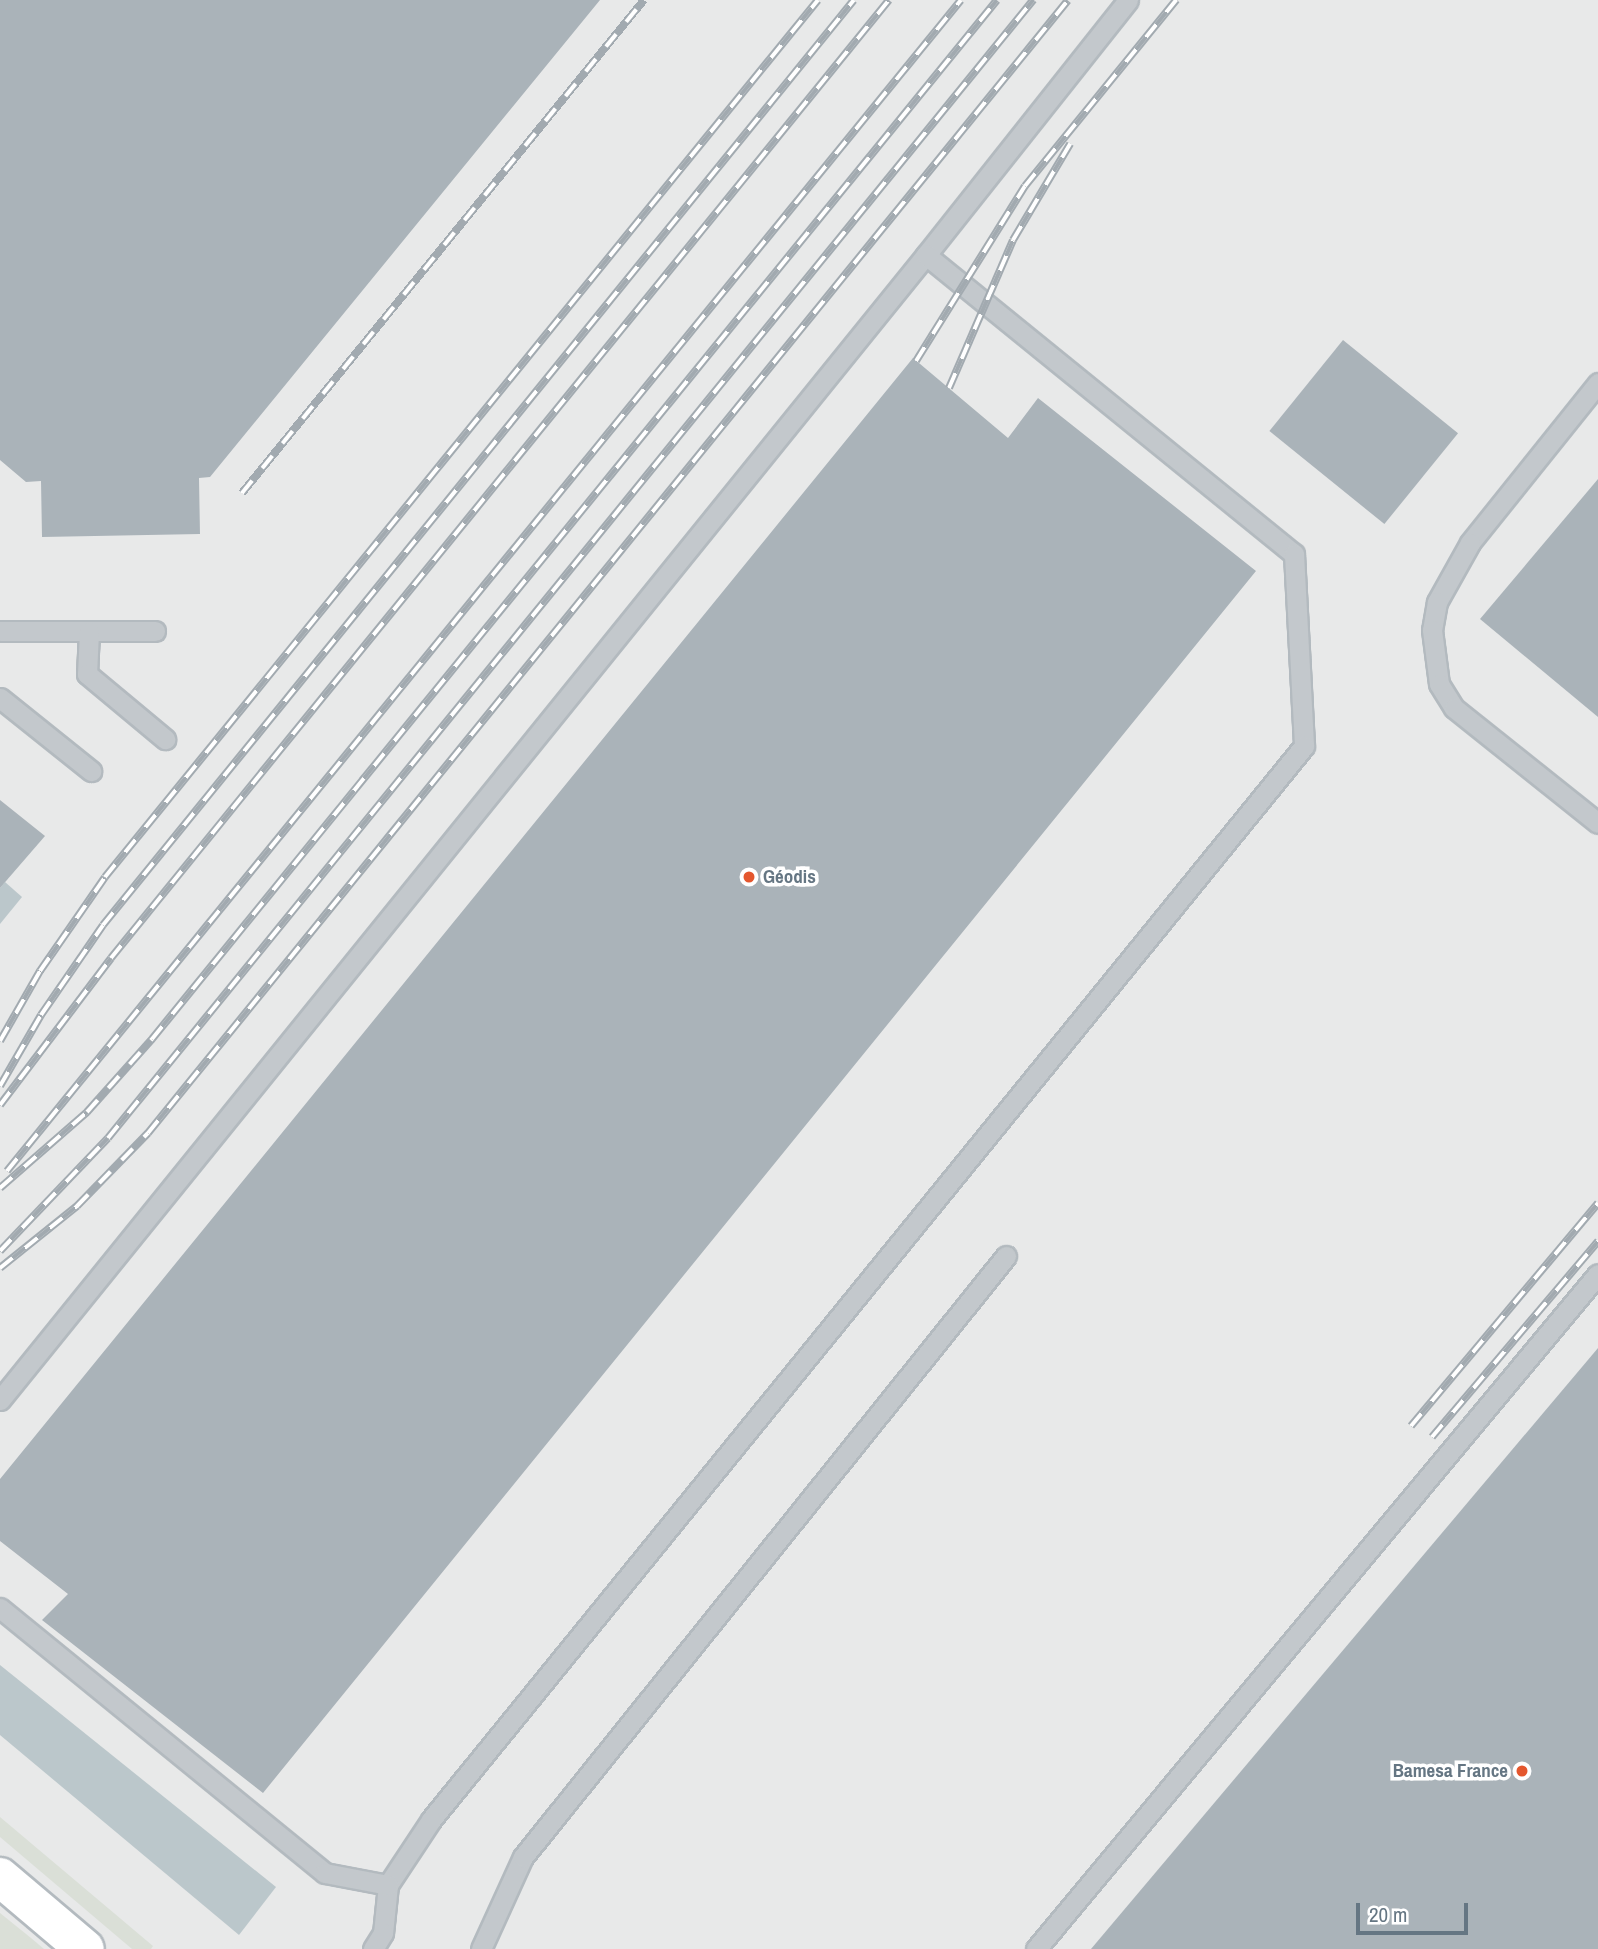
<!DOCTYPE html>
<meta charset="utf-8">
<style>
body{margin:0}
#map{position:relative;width:1598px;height:1949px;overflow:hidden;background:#fafaf8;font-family:"Archivo Narrow",sans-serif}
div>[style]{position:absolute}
.built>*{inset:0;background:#e8e9e9;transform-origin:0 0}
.green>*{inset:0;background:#dadfd7}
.water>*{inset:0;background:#bbc7cb}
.building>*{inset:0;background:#aab3b9;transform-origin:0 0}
.roads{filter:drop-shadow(2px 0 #b3babf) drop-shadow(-2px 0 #b3babf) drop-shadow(0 2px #b3babf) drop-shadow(0 -2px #b3babf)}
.service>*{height:19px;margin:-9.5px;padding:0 9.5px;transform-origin:9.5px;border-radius:9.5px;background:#c3c8cc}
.secondary>*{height:38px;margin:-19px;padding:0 19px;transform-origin:19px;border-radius:19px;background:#fff}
.rail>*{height:8px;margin-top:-4px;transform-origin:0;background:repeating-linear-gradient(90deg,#fff 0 16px,#a2aab0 0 32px);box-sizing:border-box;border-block:2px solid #a2aab0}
.dots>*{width:19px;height:19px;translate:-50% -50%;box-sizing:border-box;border:4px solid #fff;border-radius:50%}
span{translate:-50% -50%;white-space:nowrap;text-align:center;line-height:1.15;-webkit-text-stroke:7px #fff;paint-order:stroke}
.poi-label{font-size:19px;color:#657683;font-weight:700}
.left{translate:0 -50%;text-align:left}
.right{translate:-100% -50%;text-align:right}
.scale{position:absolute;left:1356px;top:1903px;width:112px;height:32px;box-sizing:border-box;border:4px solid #657683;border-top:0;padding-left:9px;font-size:21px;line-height:24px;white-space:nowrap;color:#657683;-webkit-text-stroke:5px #fff;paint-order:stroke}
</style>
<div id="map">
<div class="built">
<div style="left:0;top:0;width:1598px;height:1949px"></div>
</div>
<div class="green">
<div style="clip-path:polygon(0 1817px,153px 1946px,151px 1949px,132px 1949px,0 1837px)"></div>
<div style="clip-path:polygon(0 1913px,31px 1938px,44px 1949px,0 1949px)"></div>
</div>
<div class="water">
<div style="clip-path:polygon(5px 882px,22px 897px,0 924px,0 888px)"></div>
<div style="clip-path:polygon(0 1665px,276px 1887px,239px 1935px,0 1735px)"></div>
</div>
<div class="building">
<div style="clip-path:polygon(0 0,600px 0,210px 477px,199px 478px,200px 534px,42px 537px,41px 481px,26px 482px,0 460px)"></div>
<div style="left:1343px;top:340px;width:148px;height:117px;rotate:39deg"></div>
<div style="clip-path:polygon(913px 358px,1008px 438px,1038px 398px,1256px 571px,263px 1793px,42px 1620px,68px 1594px,0 1541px,0 1479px)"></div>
<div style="clip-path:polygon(1598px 479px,1598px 717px,1480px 619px)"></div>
<div style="clip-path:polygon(0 800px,45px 836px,0 888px)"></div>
<div style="clip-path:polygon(1598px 1348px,1598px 1949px,1091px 1949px)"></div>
</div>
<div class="roads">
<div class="service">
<div style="left:926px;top:255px;width:325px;rotate:-51.6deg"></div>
<div style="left:1598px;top:383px;width:205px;rotate:128.7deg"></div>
<div style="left:1470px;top:543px;width:68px;rotate:119.2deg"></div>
<div style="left:1437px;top:602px;width:28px;rotate:100deg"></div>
<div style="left:1432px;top:630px;width:54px;rotate:82.6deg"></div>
<div style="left:1439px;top:684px;width:28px;rotate:58deg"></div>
<div style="left:1454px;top:708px;width:184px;rotate:38.6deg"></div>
<div style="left:0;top:631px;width:155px"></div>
<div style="left:89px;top:632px;width:42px;rotate:92.7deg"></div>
<div style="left:87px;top:674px;width:102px;rotate:39.8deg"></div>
<div style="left:0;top:698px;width:117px;rotate:38.7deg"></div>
<div style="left:0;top:1400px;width:1473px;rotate:-51.04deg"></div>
<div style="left:926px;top:255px;width:474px;rotate:39.1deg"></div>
<div style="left:1294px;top:554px;width:192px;rotate:87deg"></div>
<div style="left:1304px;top:746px;width:1384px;rotate:129.11deg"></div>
<div style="left:431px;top:1820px;width:78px;rotate:123.5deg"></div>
<div style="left:388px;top:1885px;width:48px;rotate:95.9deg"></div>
<div style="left:383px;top:1933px;width:19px;rotate:122deg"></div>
<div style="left:0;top:1608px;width:419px;rotate:39.2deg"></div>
<div style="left:325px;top:1873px;width:64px;rotate:10.8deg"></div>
<div style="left:481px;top:1949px;width:101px;rotate:-65.5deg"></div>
<div style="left:523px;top:1857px;width:771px;rotate:-51.21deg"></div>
<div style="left:1036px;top:1949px;width:878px;rotate:-50.22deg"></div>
</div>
<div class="secondary">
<div style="left:0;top:1877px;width:111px;rotate:40.3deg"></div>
</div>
</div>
<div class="rail">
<div style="left:916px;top:361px;width:206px;rotate:-58.1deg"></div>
<div style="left:1025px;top:186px;width:240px;rotate:-50.9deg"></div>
<div style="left:949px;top:388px;width:161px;rotate:-66.6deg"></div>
<div style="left:1013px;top:240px;width:112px;rotate:-59.3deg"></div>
<div style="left:242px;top:493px;width:636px;rotate:-50.81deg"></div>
<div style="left:0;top:1041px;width:81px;rotate:-60.3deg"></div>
<div style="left:40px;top:971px;width:114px;rotate:-55.3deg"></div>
<div style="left:105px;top:877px;width:1130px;rotate:-50.89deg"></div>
<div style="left:0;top:1086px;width:82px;rotate:-60deg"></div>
<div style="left:41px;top:1015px;width:109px;rotate:-55.4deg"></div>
<div style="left:103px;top:925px;width:1191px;rotate:-50.93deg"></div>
<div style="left:0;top:1105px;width:184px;rotate:-52.9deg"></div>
<div style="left:111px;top:958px;width:1234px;rotate:-50.92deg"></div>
<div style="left:7px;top:1171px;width:1510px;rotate:-50.83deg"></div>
<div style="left:0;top:1188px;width:116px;rotate:-41.1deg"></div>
<div style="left:87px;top:1112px;width:98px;rotate:-48.3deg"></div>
<div style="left:152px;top:1039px;width:1339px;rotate:-50.88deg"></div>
<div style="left:0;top:1251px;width:156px;rotate:-46.3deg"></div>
<div style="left:108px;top:1138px;width:1467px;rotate:-50.89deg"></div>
<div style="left:0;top:1268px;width:99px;rotate:-38.8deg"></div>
<div style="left:77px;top:1206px;width:102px;rotate:-45.8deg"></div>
<div style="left:148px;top:1133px;width:1459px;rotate:-50.92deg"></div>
<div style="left:1411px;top:1426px;width:291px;rotate:-50deg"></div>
<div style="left:1432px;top:1437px;width:257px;rotate:-49.7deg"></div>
</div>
<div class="dots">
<div style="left:749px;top:877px;background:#e4572e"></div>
<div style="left:1522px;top:1771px;background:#e4572e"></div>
</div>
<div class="poi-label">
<span class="left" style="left:763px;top:877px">Géodis</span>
<span class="right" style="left:1508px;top:1771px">Bamesa France</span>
</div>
<div class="scale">20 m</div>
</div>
